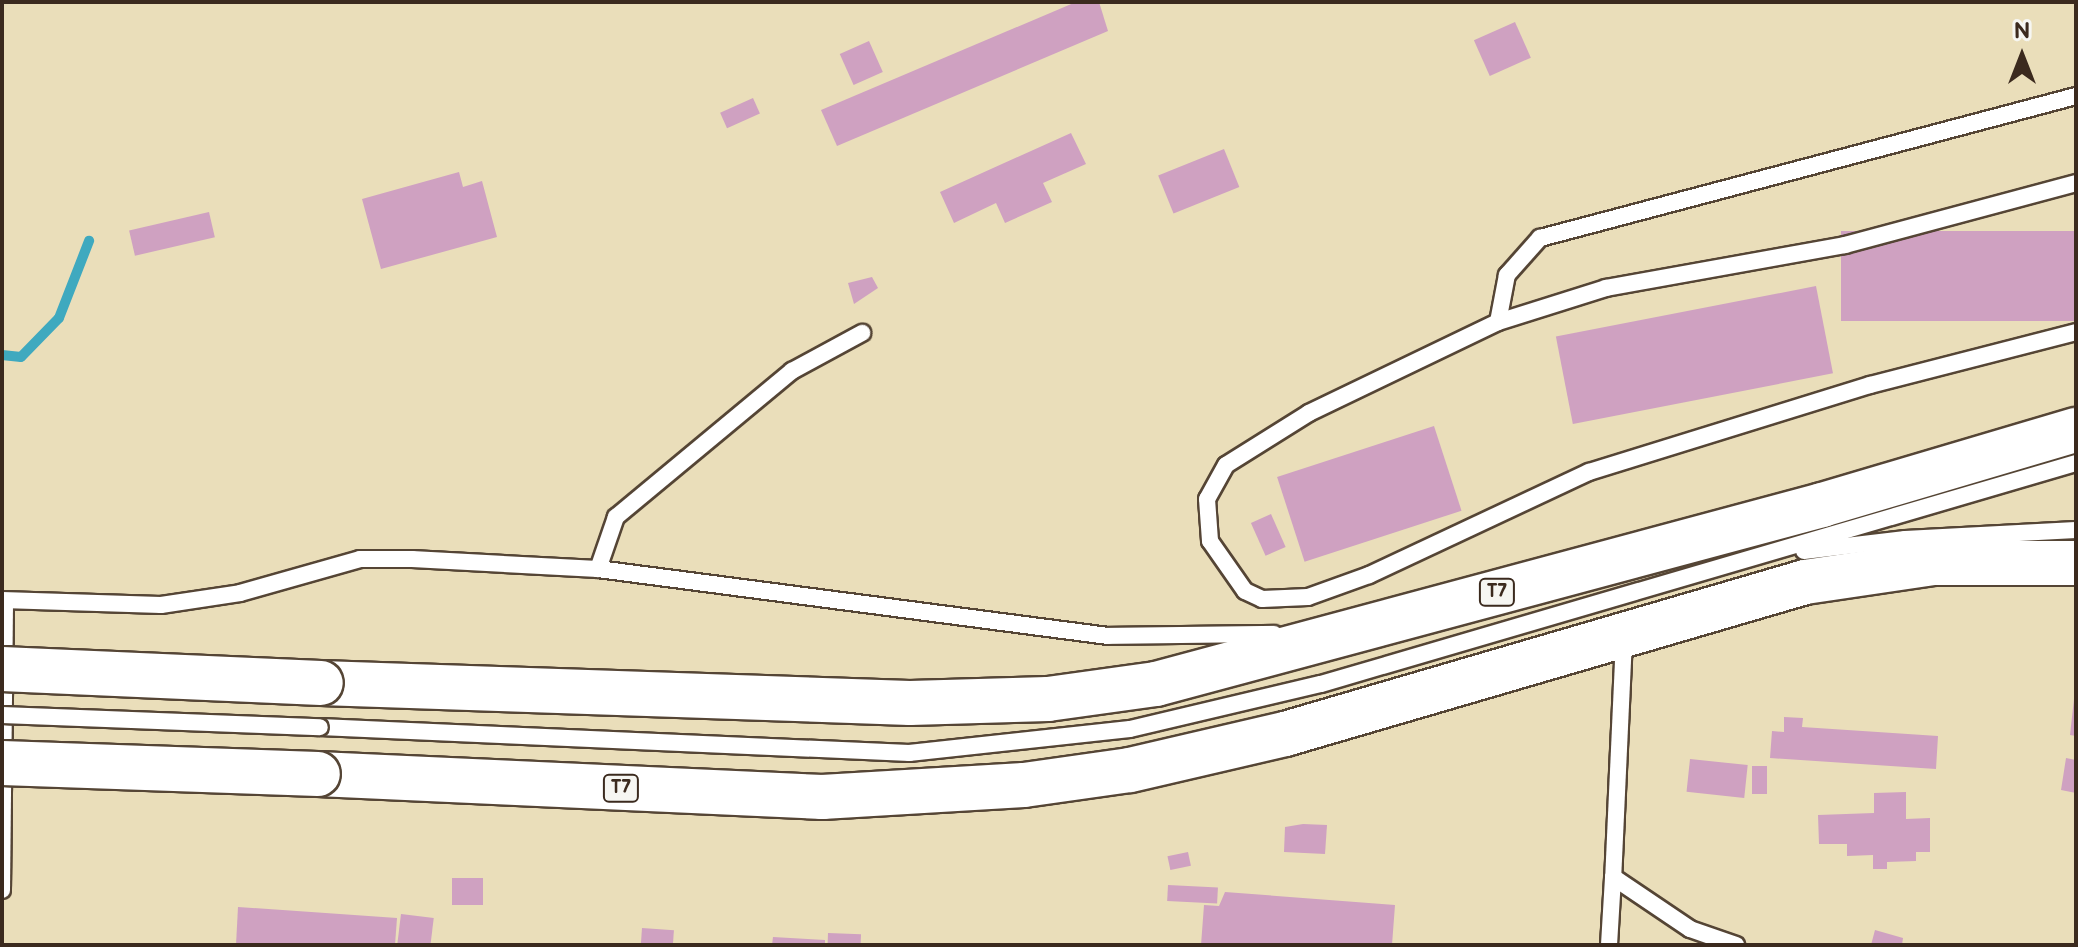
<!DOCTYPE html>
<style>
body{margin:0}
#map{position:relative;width:2078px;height:947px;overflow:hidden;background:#eadeba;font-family:"Balsamiq Sans",sans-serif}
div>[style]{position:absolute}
.stream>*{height:10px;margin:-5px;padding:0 5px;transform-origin:5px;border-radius:5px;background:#3fa9bf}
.building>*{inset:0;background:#cfa1c1;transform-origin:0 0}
.roads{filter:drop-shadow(2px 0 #554535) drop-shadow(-2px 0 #554535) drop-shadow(0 2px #554535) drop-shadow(0 -2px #554535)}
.service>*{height:16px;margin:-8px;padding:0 8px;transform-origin:8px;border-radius:8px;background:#fff}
.trunk>*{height:44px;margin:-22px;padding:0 22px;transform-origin:22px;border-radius:22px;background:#fff}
.bridges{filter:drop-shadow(2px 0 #554535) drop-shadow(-2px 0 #554535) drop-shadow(0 2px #554535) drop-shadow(0 -2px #554535)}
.service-bridge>*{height:16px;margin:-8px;padding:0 8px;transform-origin:8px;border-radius:8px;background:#fff}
.trunk-bridge>*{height:44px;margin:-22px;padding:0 22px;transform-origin:22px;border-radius:22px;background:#fff}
span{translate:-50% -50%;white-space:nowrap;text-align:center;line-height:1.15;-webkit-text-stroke:6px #f6f6f2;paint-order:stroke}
.shield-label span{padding:2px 6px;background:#f6f6f2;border:2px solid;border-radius:6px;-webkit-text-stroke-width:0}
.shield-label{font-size:18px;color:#3b2a1e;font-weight:700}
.frame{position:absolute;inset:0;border:4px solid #3b2a1e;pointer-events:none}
.north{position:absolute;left:1982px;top:16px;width:80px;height:80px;-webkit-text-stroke:6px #f6f6f2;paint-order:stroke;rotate:0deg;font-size:22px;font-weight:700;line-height:32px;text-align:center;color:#3b2a1e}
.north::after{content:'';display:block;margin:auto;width:28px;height:36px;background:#3b2a1e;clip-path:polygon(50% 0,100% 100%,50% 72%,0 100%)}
</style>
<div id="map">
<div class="stream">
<div style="left:2px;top:355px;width:19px;rotate:6deg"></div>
<div style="left:21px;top:357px;width:54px;rotate:-45.7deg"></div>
<div style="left:59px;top:318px;width:83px;rotate:-68.7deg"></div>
</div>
<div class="building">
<div style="clip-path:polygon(1076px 2px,1099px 2px,1108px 31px,837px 146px,821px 110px)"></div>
<div style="left:1515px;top:22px;width:39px;height:45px;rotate:66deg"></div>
<div style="left:869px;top:41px;width:34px;height:32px;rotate:66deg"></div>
<div style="left:753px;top:98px;width:17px;height:36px;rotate:66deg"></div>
<div style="clip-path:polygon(1071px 133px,1086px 164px,1043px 183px,1052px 202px,1005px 223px,996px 203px,954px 223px,940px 192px)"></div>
<div style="left:1224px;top:149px;width:41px;height:71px;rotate:68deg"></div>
<div style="clip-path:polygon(459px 172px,463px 187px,482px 181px,497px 237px,381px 269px,362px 199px)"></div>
<div style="left:209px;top:212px;width:26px;height:82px;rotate:77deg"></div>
<div style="left:2076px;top:231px;width:90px;height:235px;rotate:90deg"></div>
<div style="clip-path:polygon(872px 277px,878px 288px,854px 304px,848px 283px)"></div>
<div style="left:1816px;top:286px;width:89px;height:265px;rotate:79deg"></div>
<div style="left:1434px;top:426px;width:89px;height:165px;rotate:72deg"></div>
<div style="left:1271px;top:514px;width:36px;height:22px;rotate:66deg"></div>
<div style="clip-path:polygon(2074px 699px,2076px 700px,2076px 736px,2070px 735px)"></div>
<div style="clip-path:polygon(1784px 717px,1803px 718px,1802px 727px,1938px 736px,1936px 769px,1770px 758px,1772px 731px,1784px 732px)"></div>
<div style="clip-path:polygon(2066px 758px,2076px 760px,2076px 793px,2061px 790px)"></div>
<div style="left:1690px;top:759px;width:58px;height:33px;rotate:6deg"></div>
<div style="left:1752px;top:766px;width:15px;height:28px"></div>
<div style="clip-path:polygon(1906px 792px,1906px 819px,1930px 818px,1930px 852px,1916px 852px,1916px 861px,1887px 862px,1887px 869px,1873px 869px,1873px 855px,1847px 856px,1847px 844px,1819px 844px,1818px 815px,1874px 813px,1874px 793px)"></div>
<div style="clip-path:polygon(1303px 824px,1327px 825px,1325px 854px,1284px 852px,1285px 827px)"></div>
<div style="left:1188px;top:852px;width:14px;height:21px;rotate:78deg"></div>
<div style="left:452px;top:878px;width:31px;height:27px"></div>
<div style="left:1168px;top:885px;width:50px;height:16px;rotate:3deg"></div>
<div style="clip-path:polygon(1225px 892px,1395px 905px,1392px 945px,1201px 945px,1204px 905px,1219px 906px)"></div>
<div style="clip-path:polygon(238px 907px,397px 918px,395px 945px,236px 945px)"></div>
<div style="left:401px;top:914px;width:33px;height:31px;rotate:7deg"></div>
<div style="left:642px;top:928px;width:32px;height:17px;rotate:4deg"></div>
<div style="clip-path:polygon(1875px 930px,1903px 938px,1902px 945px,1871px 945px)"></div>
<div style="left:828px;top:933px;width:33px;height:12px;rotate:2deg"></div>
<div style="clip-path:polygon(773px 937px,825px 940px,825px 945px,772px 945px)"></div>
</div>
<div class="roads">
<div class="service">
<div style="left:2076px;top:183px;width:239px;rotate:165deg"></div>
<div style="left:1845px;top:245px;width:243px;rotate:169.8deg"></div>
<div style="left:1606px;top:288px;width:113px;rotate:162.5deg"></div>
<div style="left:1498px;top:322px;width:210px;rotate:154.3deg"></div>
<div style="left:1309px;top:413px;width:98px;rotate:147.9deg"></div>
<div style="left:1226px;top:465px;width:39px;rotate:119deg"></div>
<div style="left:1207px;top:499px;width:42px;rotate:85.9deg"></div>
<div style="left:1210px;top:541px;width:61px;rotate:55deg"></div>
<div style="left:1245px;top:591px;width:19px;rotate:25deg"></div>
<div style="left:1262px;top:599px;width:46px;rotate:-2.5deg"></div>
<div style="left:1308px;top:597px;width:65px;rotate:-19.8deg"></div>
<div style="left:1369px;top:575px;width:243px;rotate:-25.1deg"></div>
<div style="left:1589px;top:472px;width:294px;rotate:-17.2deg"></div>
<div style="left:1870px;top:385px;width:213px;rotate:-14.4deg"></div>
<div style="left:1498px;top:322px;width:48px;rotate:-79.2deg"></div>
<div style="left:1507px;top:275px;width:50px;rotate:-48.3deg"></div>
<div style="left:1540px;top:238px;width:554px;rotate:-14.84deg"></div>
<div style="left:1804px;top:551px;width:102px;rotate:-6.8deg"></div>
<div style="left:1905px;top:539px;width:171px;rotate:-3deg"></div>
<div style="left:598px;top:569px;width:55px;rotate:-70.9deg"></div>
<div style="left:616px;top:517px;width:229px;rotate:-39.7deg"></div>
<div style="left:792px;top:371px;width:80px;rotate:-28.5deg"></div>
<div style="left:2px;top:600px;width:159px;rotate:1.8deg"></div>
<div style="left:161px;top:605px;width:80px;rotate:-8.6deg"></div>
<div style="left:240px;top:593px;width:125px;rotate:-15.8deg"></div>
<div style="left:360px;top:559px;width:52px"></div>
<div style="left:412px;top:559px;width:186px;rotate:3.1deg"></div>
<div style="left:598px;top:569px;width:514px;rotate:7.48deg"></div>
<div style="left:1108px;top:636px;width:166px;rotate:-0.7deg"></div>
<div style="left:1624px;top:639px;width:238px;rotate:92.6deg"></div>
<div style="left:1613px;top:877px;width:93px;rotate:34deg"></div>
<div style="left:1690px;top:929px;width:49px;rotate:19.2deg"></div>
<div style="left:320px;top:727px;width:590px;rotate:2.53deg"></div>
<div style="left:909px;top:753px;width:222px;rotate:-6.2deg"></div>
<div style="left:1130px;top:729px;width:196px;rotate:-13.3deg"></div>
<div style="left:1321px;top:684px;width:787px;rotate:-16.32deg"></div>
<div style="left:2px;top:890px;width:289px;rotate:-89.4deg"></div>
<div style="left:1609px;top:945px;width:68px;rotate:-86.6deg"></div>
</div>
<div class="trunk">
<div style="left:321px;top:683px;width:589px;rotate:1.94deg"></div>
<div style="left:910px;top:703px;width:138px;rotate:-1.7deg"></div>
<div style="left:1048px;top:699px;width:109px;rotate:-7.9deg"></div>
<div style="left:1156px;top:684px;width:690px;rotate:-15.04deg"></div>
<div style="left:1822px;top:505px;width:265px;rotate:-16.5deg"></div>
<div style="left:318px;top:774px;width:505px;rotate:2.61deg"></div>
<div style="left:822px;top:797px;width:202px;rotate:-3.4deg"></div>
<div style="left:1024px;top:785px;width:107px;rotate:-8.1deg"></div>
<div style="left:1130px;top:770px;width:159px;rotate:-13.1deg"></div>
<div style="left:1285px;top:734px;width:542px;rotate:-16.29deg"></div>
<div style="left:1805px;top:582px;width:130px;rotate:-8.4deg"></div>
<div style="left:1934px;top:563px;width:142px"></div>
</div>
</div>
<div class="bridges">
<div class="service-bridge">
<div style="left:2px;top:715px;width:318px;rotate:2.2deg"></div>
</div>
<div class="trunk-bridge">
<div style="left:2px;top:669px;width:319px;rotate:2.5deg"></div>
<div style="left:2px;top:763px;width:316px;rotate:2deg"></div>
</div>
</div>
<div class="shield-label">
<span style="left:1497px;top:592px">T7</span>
<span style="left:621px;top:788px">T7</span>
</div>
<div class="frame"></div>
<div class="north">N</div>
</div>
